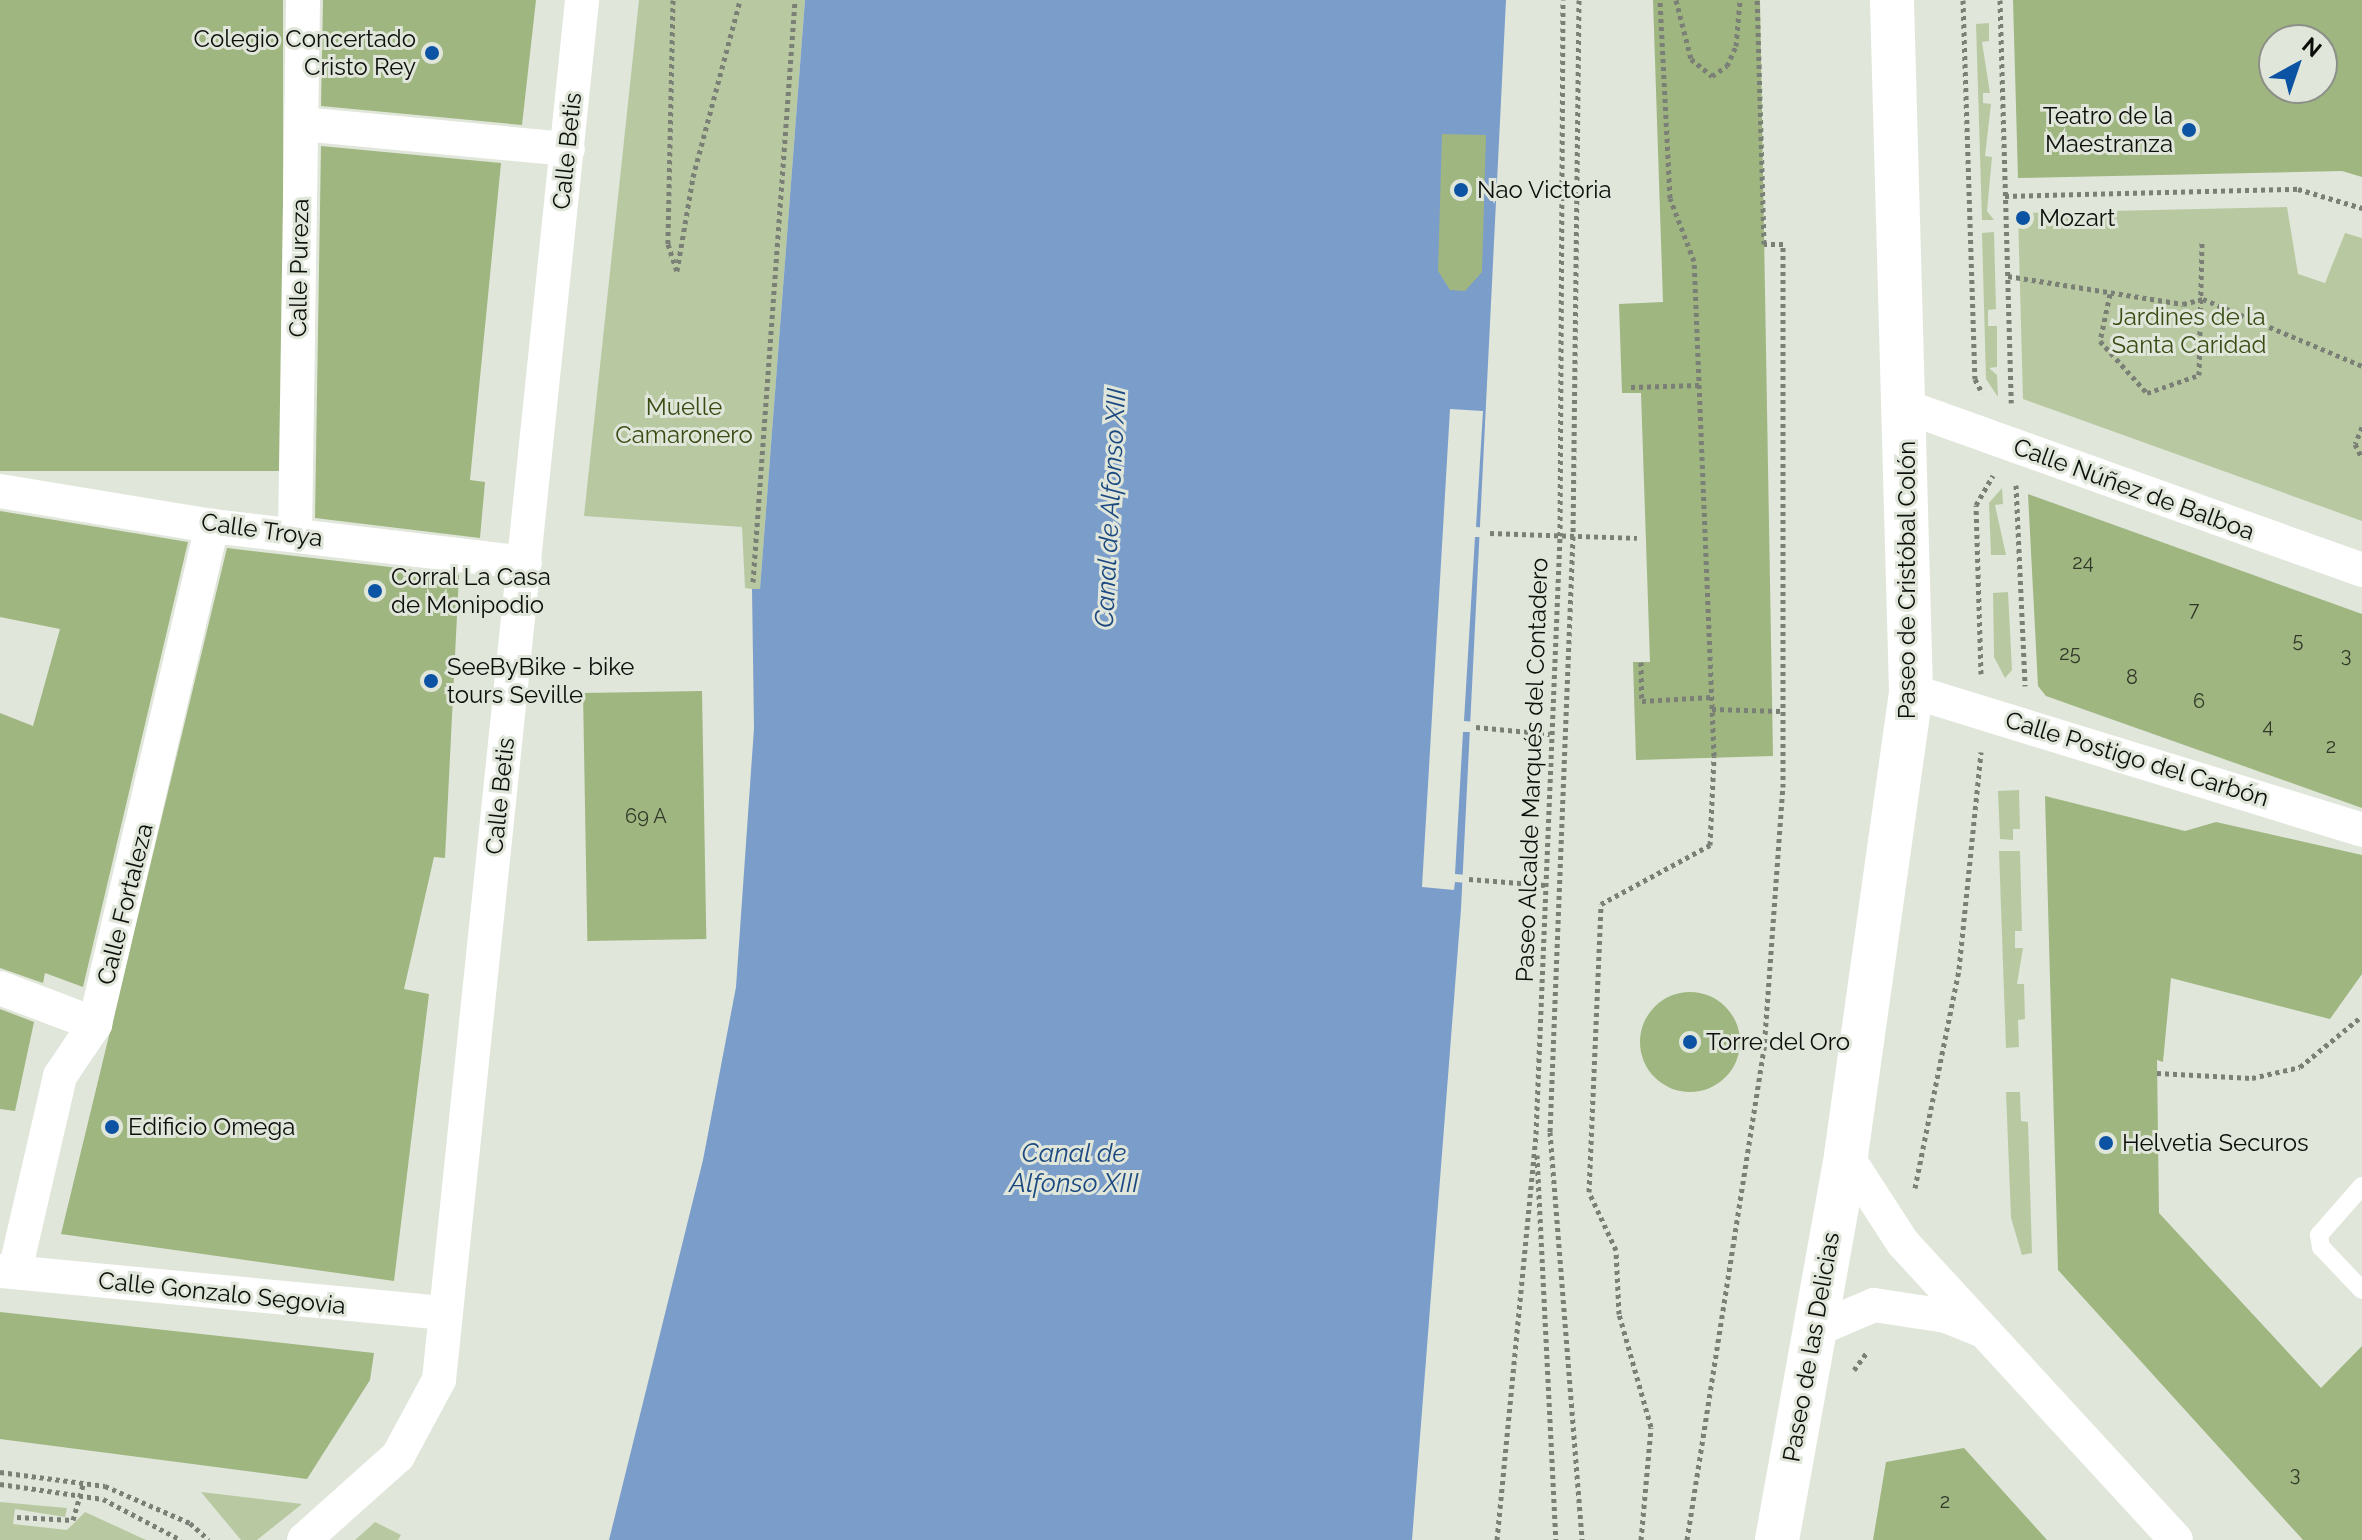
<!DOCTYPE html>
<meta charset="utf-8">
<style>
body{margin:0}
#map{position:relative;width:2362px;height:1540px;overflow:hidden;background:#e0e6da;font-family:Raleway,sans-serif}
div>[style]{position:absolute}
.green>*{inset:0;background:#b8c9a2}
.water>*{inset:0;background:#7b9dca}
.pier>*{inset:0;background:#e0e6da}
.building>*{inset:0;background:#9fb681;transform-origin:0 0}
.round{border-radius:50%}
.path>*{height:5px;margin-top:-2.5px;transform-origin:0;background:repeating-linear-gradient(90deg,#7b8077 0 4px,transparent 0 8px)}
.service>*{height:18px;margin:-9px;padding:0 9px;transform-origin:9px;border-radius:9px;background:#fff}
.minor>*{height:34px;margin:-17px;padding:0 17px;transform-origin:17px;border-radius:17px;background:#fff}
.primary>*{height:44px;margin:-22px;padding:0 22px;transform-origin:22px;border-radius:22px;background:#fff}
.dots>*{width:22px;height:22px;translate:-50% -50%;box-sizing:border-box;border:4px solid #e0e6da;border-radius:50%}
span{translate:-50% -50%;white-space:nowrap;text-align:center;line-height:1.15;-webkit-text-stroke:6px #e0e6da;paint-order:stroke}
.number-label{font-size:20px;color:#323928}
.number-label span{-webkit-text-stroke-width:0}
.poi-label{font-size:24px;color:#0d0f0b}
.right{translate:-100% -50%;text-align:right}
.left{translate:0 -50%;text-align:left}
.street-label{font-size:24px;color:#0d0f0b}
.park-label{font-size:24px;color:#384c14}
.water-label{font-size:26px;color:#1c4981;font-style:italic}
.north{position:absolute;left:2258px;top:24px;width:80px;height:80px;box-sizing:border-box;background:#e0e6da;border:2px solid #8c9087;border-radius:50%;rotate:40deg;font-size:22px;font-weight:700;line-height:32px;text-align:center;color:#0d0f0b}
.north::after{content:'';display:block;margin:auto;width:28px;height:36px;background:#0c53a3;clip-path:polygon(50% 0,100% 100%,50% 72%,0 100%)}
</style>
<div id="map">
<div class="green">
<div style="clip-path:polygon(639px 0,805px 0,760px 590px,745px 588px,742px 527px,584px 516px)"></div>
<div style="clip-path:polygon(1989px 23px,1989px 41px,1982px 42px,1990px 93px,1983px 93px,1983px 103px,1991px 104px,1985px 156px,1992px 157px,1987px 211px,1994px 220px,1982px 220px,1976px 24px)"></div>
<div style="clip-path:polygon(2287px 207px,2298px 274px,2325px 283px,2345px 233px,2362px 238px,2362px 521px,2023px 399px,2018px 213px)"></div>
<div style="clip-path:polygon(1994px 232px,1996px 309px,1988px 310px,1988px 326px,1997px 326px,1997px 367px,1989px 368px,1997px 375px,1998px 397px,1986px 379px,1982px 233px)"></div>
<div style="clip-path:polygon(2002px 488px,2003px 504px,1995px 505px,2006px 555px,1991px 555px,1989px 503px)"></div>
<div style="clip-path:polygon(2008px 592px,2012px 670px,2005px 678px,1994px 657px,1993px 593px)"></div>
<div style="clip-path:polygon(2019px 790px,2020px 829px,2013px 829px,2013px 840px,2000px 839px,1998px 791px)"></div>
<div style="clip-path:polygon(1999px 851px,2020px 851px,2022px 931px,2015px 931px,2015px 948px,2023px 948px,2017px 984px,2024px 984px,2025px 1019px,2018px 1020px,2019px 1047px,2006px 1048px)"></div>
<div style="clip-path:polygon(2006px 1092px,2020px 1092px,2021px 1121px,2028px 1122px,2032px 1253px,2022px 1255px,2011px 1218px)"></div>
<div style="clip-path:polygon(201px 1492px,302px 1504px,257px 1540px,241px 1540px)"></div>
<div style="clip-path:polygon(0 1502px,67px 1508px,65px 1517px,15px 1509px,13px 1524px,67px 1530px,85px 1512px,146px 1540px,0 1540px)"></div>
<div style="clip-path:polygon(375px 1522px,401px 1535px,398px 1540px,355px 1540px)"></div>
</div>
<div class="water">
<div style="clip-path:polygon(805px 0,1506px 0,1461px 909px,1412px 1540px,609px 1540px,703px 1160px,736px 987px,754px 728px,752px 589px,760px 589px)"></div>
</div>
<div class="pier">
<div style="clip-path:polygon(1450px 409px,1483px 411px,1476px 527px,1487px 528px,1486px 537px,1475px 537px,1464px 721px,1476px 722px,1475px 732px,1463px 732px,1455px 874px,1467px 875px,1467px 883px,1455px 882px,1454px 890px,1422px 887px)"></div>
</div>
<div class="building">
<div style="left:0;top:0;width:283px;height:471px"></div>
<div style="clip-path:polygon(323px 0,536px 0,522px 125px,321px 106px)"></div>
<div style="clip-path:polygon(1653px 0,1760px 0,1773px 756px,1636px 760px,1633px 662px,1650px 662px,1641px 393px,1622px 393px,1619px 304px,1663px 302px)"></div>
<div style="clip-path:polygon(evenodd,2013px 0,2362px 0,2362px 177px,2342px 171px,2018px 178px,2013px 0,2274px 40px,2322px 40px,2322px 88px,2274px 88px,2274px 40px)"></div>
<div style="clip-path:polygon(1442px 134px,1486px 135px,1482px 272px,1465px 291px,1450px 290px,1438px 271px)"></div>
<div style="clip-path:polygon(321px 146px,501px 163px,470px 480px,485px 482px,480px 538px,315px 518px)"></div>
<div style="clip-path:polygon(2028px 494px,2362px 614px,2362px 808px,2046px 696px,2038px 686px)"></div>
<div style="clip-path:polygon(0 511px,188px 542px,83px 987px,45px 973px,43px 983px,0 968px,0 713px,33px 726px,60px 629px,0 617px)"></div>
<div style="clip-path:polygon(227px 548px,459px 575px,445px 858px,434px 857px,404px 989px,429px 994px,394px 1281px,61px 1234px)"></div>
<div style="left:702px;top:691px;width:248px;height:119px;rotate:89deg"></div>
<div style="clip-path:polygon(2045px 796px,2185px 831px,2216px 822px,2362px 855px,2362px 974px,2330px 1019px,2171px 978px,2163px 1062px,2157px 1060px,2159px 1213px,2321px 1388px,2362px 1346px,2362px 1540px,2303px 1540px,2058px 1270px)"></div>
<div class="round" style="left:1640px;top:992px;width:100px;height:100px"></div>
<div style="clip-path:polygon(0 1009px,34px 1022px,15px 1111px,0 1109px)"></div>
<div style="clip-path:polygon(0 1312px,374px 1353px,370px 1380px,307px 1479px,0 1439px)"></div>
<div style="clip-path:polygon(1964px 1448px,2047px 1540px,1873px 1540px,1886px 1462px)"></div>
</div>
<div class="path">
<div style="left:673px;top:0;width:244px;rotate:91.2deg"></div>
<div style="left:668px;top:244px;width:28px;rotate:72deg"></div>
<div style="left:677px;top:271px;width:95px;rotate:-80.3deg"></div>
<div style="left:693px;top:177px;width:183px;rotate:-75.1deg"></div>
<div style="left:1579px;top:0;width:536px;rotate:90.64deg"></div>
<div style="left:1573px;top:536px;width:596px;rotate:92.21deg"></div>
<div style="left:1550px;top:1132px;width:409px;rotate:85.5deg"></div>
<div style="left:1676px;top:0;width:61px;rotate:75.7deg"></div>
<div style="left:1691px;top:59px;width:27px;rotate:39deg"></div>
<div style="left:1712px;top:76px;width:18px;rotate:-34deg"></div>
<div style="left:1727px;top:66px;width:22px;rotate:-66deg"></div>
<div style="left:1736px;top:46px;width:46px;rotate:-85deg"></div>
<div style="left:1963px;top:0;width:379px;rotate:88.2deg"></div>
<div style="left:1975px;top:379px;width:16px;rotate:63deg"></div>
<div style="left:2000px;top:0;width:403px;rotate:88.4deg"></div>
<div style="left:2005px;top:196px;width:293px;rotate:-1.4deg"></div>
<div style="left:2298px;top:189px;width:67px;rotate:16.5deg"></div>
<div style="left:2008px;top:276px;width:177px;rotate:9.1deg"></div>
<div style="left:2183px;top:304px;width:21px;rotate:-14deg"></div>
<div style="left:2203px;top:299px;width:173px;rotate:22.8deg"></div>
<div style="left:2110px;top:294px;width:48px;rotate:102deg"></div>
<div style="left:2100px;top:341px;width:70px;rotate:47.9deg"></div>
<div style="left:2147px;top:393px;width:55px;rotate:-19.1deg"></div>
<div style="left:2199px;top:375px;width:133px;rotate:-88.7deg"></div>
<div style="left:1631px;top:387px;width:68px;rotate:-1.7deg"></div>
<div style="left:2362px;top:427px;width:18px;rotate:112deg"></div>
<div style="left:2355px;top:444px;width:16px;rotate:63deg"></div>
<div style="left:2016px;top:485px;width:201px;rotate:87.4deg"></div>
<div style="left:1490px;top:533px;width:147px;rotate:1.9deg"></div>
<div style="left:753px;top:582px;width:584px;rotate:-85.87deg"></div>
<div style="left:1641px;top:662px;width:39px;rotate:89deg"></div>
<div style="left:1642px;top:701px;width:69px;rotate:-3.3deg"></div>
<div style="left:1981px;top:674px;width:169px;rotate:-91.7deg"></div>
<div style="left:1976px;top:505px;width:34px;rotate:-60deg"></div>
<div style="left:1712px;top:709px;width:72px;rotate:1.6deg"></div>
<div style="left:1476px;top:727px;width:74px;rotate:5.4deg"></div>
<div style="left:1469px;top:879px;width:76px;rotate:4.5deg"></div>
<div style="left:2157px;top:1073px;width:95px;rotate:3deg"></div>
<div style="left:2252px;top:1078px;width:49px;rotate:-12.9deg"></div>
<div style="left:2300px;top:1067px;width:80px;rotate:-39.4deg"></div>
<div style="left:1537px;top:1155px;width:385px;rotate:87.2deg"></div>
<div style="left:1915px;top:1188px;width:223px;rotate:-78.6deg"></div>
<div style="left:1959px;top:969px;width:218px;rotate:-84.2deg"></div>
<div style="left:1854px;top:1370px;width:22px;rotate:-54deg"></div>
<div style="left:0;top:1472px;width:106px;rotate:7.6deg"></div>
<div style="left:105px;top:1486px;width:93px;rotate:23.5deg"></div>
<div style="left:190px;top:1523px;width:25px;rotate:42deg"></div>
<div style="left:0;top:1484px;width:104px;rotate:8.3deg"></div>
<div style="left:103px;top:1499px;width:88px;rotate:27.7deg"></div>
<div style="left:17px;top:1517px;width:56px;rotate:3.1deg"></div>
<div style="left:73px;top:1520px;width:40px;rotate:-74deg"></div>
<div style="left:1497px;top:1540px;width:408px;rotate:-84.5deg"></div>
<div style="left:1536px;top:1134px;width:598px;rotate:-87.7deg"></div>
<div style="left:1560px;top:536px;width:536px;rotate:-89.68deg"></div>
<div style="left:1641px;top:1540px;width:113px;rotate:-84.9deg"></div>
<div style="left:1651px;top:1427px;width:117px;rotate:-105.8deg"></div>
<div style="left:1619px;top:1314px;width:64px;rotate:-92.7deg"></div>
<div style="left:1616px;top:1250px;width:64px;rotate:-115deg"></div>
<div style="left:1589px;top:1192px;width:288px;rotate:-87.6deg"></div>
<div style="left:1601px;top:904px;width:124px;rotate:-28.4deg"></div>
<div style="left:1710px;top:845px;width:89px;rotate:-87.4deg"></div>
<div style="left:1714px;top:756px;width:495px;rotate:-92.3deg"></div>
<div style="left:1694px;top:261px;width:67px;rotate:-110.9deg"></div>
<div style="left:1670px;top:198px;width:198px;rotate:-92.9deg"></div>
<div style="left:1687px;top:1540px;width:496px;rotate:-81.1deg"></div>
<div style="left:1764px;top:1050px;width:264px;rotate:-85.9deg"></div>
<div style="left:1783px;top:787px;width:543px;rotate:-90deg"></div>
<div style="left:1783px;top:244px;width:19px;rotate:180deg"></div>
<div style="left:1764px;top:244px;width:244px;rotate:-91.6deg"></div>
</div>
<div class="service">
<div style="left:2362px;top:1186px;width:65px;rotate:131.3deg"></div>
<div style="left:2319px;top:1235px;width:12px;rotate:81deg"></div>
<div style="left:2321px;top:1247px;width:59px;rotate:46.4deg"></div>
</div>
<div class="minor">
<div style="left:302px;top:124px;width:267px;rotate:5.4deg"></div>
<div style="left:1907px;top:407px;width:483px;rotate:19.7deg"></div>
<div style="left:0;top:491px;width:215px;rotate:9.4deg"></div>
<div style="left:212px;top:526px;width:315px;rotate:6.7deg"></div>
<div style="left:295px;top:535px;width:535px;rotate:-89.14deg"></div>
<div style="left:1911px;top:691px;width:472px;rotate:17.1deg"></div>
<div style="left:0;top:988px;width:102px;rotate:20.8deg"></div>
<div style="left:1846px;top:1155px;width:105px;rotate:57.1deg"></div>
<div style="left:1903px;top:1243px;width:403px;rotate:47.4deg"></div>
<div style="left:0;top:1271px;width:447px;rotate:5.4deg"></div>
<div style="left:15px;top:1271px;width:200px;rotate:-77deg"></div>
<div style="left:60px;top:1076px;width:63px;rotate:-56.1deg"></div>
<div style="left:95px;top:1024px;width:512px;rotate:-76.78deg"></div>
<div style="left:1813px;top:1331px;width:66px;rotate:-23.1deg"></div>
<div style="left:1874px;top:1305px;width:73px;rotate:8.7deg"></div>
<div style="left:1946px;top:1316px;width:40px;rotate:22deg"></div>
<div style="left:304px;top:1540px;width:126px;rotate:-41.8deg"></div>
<div style="left:398px;top:1456px;width:86px;rotate:-61.7deg"></div>
<div style="left:439px;top:1380px;width:1387px;rotate:-84.08deg"></div>
</div>
<div class="primary">
<div style="left:1777px;top:1540px;width:391px;rotate:-79.8deg"></div>
<div style="left:1846px;top:1155px;width:469px;rotate:-82deg"></div>
<div style="left:1911px;top:691px;width:691px;rotate:-91.58deg"></div>
</div>
<div class="dots">
<div style="left:432px;top:53px;background:#0c53a3"></div>
<div style="left:2189px;top:130px;background:#0c53a3"></div>
<div style="left:1461px;top:190px;background:#0c53a3"></div>
<div style="left:2023px;top:218px;background:#0c53a3"></div>
<div style="left:375px;top:591px;background:#0c53a3"></div>
<div style="left:431px;top:681px;background:#0c53a3"></div>
<div style="left:1690px;top:1042px;background:#0c53a3"></div>
<div style="left:112px;top:1127px;background:#0c53a3"></div>
<div style="left:2106px;top:1143px;background:#0c53a3"></div>
</div>
<div class="number-label">
<span style="left:2083px;top:562px">24</span>
<span style="left:2194px;top:609px">7</span>
<span style="left:2298px;top:640px">5</span>
<span style="left:2070px;top:653px">25</span>
<span style="left:2346px;top:655px">3</span>
<span style="left:2132px;top:677px">8</span>
<span style="left:2199px;top:701px">6</span>
<span style="left:2268px;top:726px">4</span>
<span style="left:2331px;top:746px">2</span>
<span style="left:646px;top:816px">69 A</span>
<span style="left:2295px;top:1474px">3</span>
<span style="left:1945px;top:1501px">2</span>
</div>
<div class="poi-label">
<span class="right" style="left:416px;top:53px">Colegio Concertado<br>Cristo Rey</span>
<span class="right" style="left:2173px;top:130px">Teatro de la<br>Maestranza</span>
<span class="left" style="left:1477px;top:190px">Nao Victoria</span>
<span class="left" style="left:2039px;top:218px">Mozart</span>
<span class="left" style="left:391px;top:591px">Corral La Casa<br>de Monipodio</span>
<span class="left" style="left:447px;top:681px">SeeByBike - bike<br>tours Seville</span>
<span class="left" style="left:1706px;top:1042px">Torre del Oro</span>
<span class="left" style="left:128px;top:1127px">Edificio Omega</span>
<span class="left" style="left:2122px;top:1143px">Helvetia Securos</span>
</div>
<div class="street-label">
<span style="left:567px;top:151px;rotate:-84deg">Calle Betis</span>
<span style="left:299px;top:268px;rotate:-89deg">Calle Pureza</span>
<span style="left:2134px;top:489px;rotate:20deg">Calle Núñez de Balboa</span>
<span style="left:262px;top:530px;rotate:8deg">Calle Troya</span>
<span style="left:1907px;top:580px;rotate:-90deg">Paseo de Cristóbal Colón</span>
<span style="left:2137px;top:759px;rotate:17deg">Calle Postigo del Carbón</span>
<span style="left:1532px;top:770px;rotate:-88deg">Paseo Alcalde Marqués del Contadero</span>
<span style="left:500px;top:796px;rotate:-84deg">Calle Betis</span>
<span style="left:125px;top:904px;rotate:-76deg">Calle Fortaleza</span>
<span style="left:222px;top:1293px;rotate:6deg">Calle Gonzalo Segovia</span>
<span style="left:1811px;top:1347px;rotate:-80deg">Paseo de las Delicias</span>
</div>
<div class="park-label">
<span style="left:2189px;top:331px">Jardines de la<br>Santa Caridad</span>
<span style="left:684px;top:421px">Muelle<br>Camaronero</span>
</div>
<div class="water-label">
<span style="left:1111px;top:508px;rotate:-87deg">Canal de Alfonso XIII</span>
<span style="left:1074px;top:1169px">Canal de<br>Alfonso XIII</span>
</div>
<div class="north">N</div>
</div>
